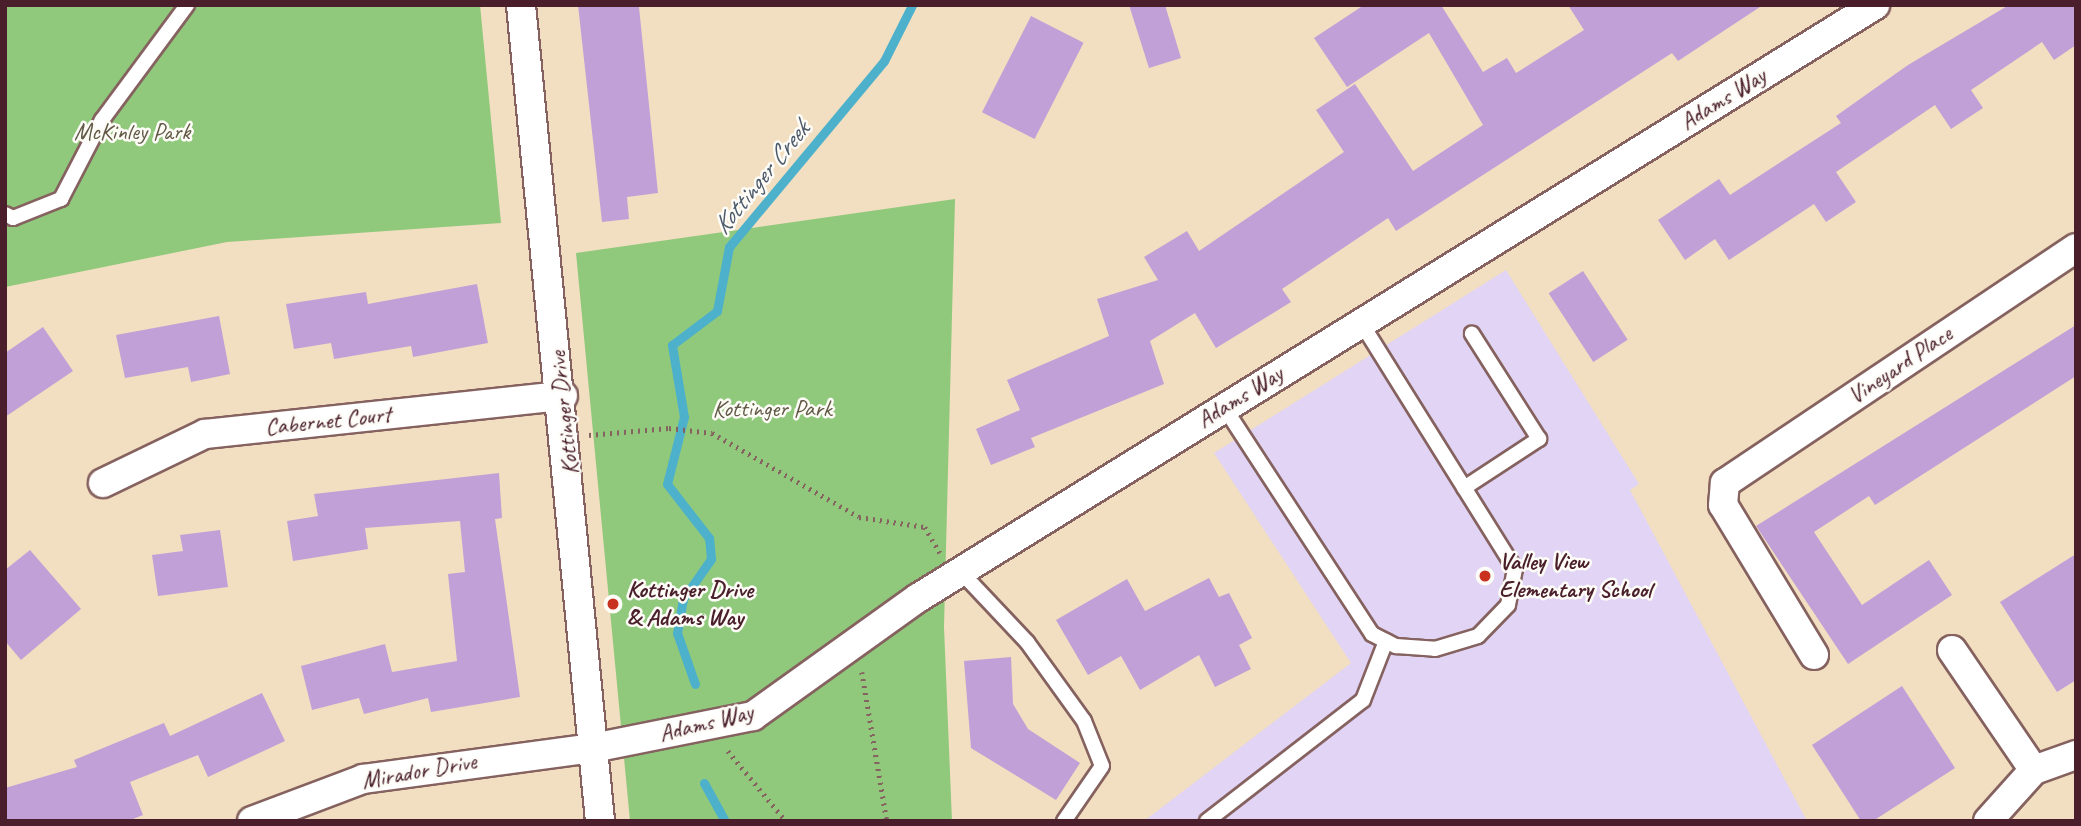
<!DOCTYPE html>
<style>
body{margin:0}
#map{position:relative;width:2081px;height:826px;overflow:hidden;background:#f2dec0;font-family:Caveat,sans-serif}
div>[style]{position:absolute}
.built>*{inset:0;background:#e1d4f4}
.green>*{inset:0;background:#90c97c}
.stream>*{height:9px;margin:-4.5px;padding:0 4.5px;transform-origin:4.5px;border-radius:4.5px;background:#4db1cc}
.building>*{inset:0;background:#c1a0d7;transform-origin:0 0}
.path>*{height:4.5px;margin-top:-2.25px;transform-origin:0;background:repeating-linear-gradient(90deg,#85625f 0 2px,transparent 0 7px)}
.roads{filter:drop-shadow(2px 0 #85625f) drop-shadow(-2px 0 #85625f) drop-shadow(0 2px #85625f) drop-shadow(0 -2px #85625f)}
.lane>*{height:14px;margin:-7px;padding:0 7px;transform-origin:7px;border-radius:7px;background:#fff}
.street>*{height:28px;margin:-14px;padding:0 14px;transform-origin:14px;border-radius:14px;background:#fff}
.dots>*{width:19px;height:19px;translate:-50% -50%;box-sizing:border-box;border:4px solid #fdfcf7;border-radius:50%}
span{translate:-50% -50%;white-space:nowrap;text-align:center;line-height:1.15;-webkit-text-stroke:5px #fdfcf7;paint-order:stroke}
.street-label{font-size:24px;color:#4a1f2b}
.park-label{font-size:24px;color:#625a47}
.poi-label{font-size:24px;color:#4a1f2b;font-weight:700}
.left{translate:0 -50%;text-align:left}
.water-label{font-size:26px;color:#4b596b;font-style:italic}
.frame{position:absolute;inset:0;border:7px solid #4a1f2b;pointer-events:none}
</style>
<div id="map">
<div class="built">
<div style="clip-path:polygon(1506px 270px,1639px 484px,1630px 490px,1807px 821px,1144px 821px,1351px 663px,1214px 453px)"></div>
</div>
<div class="green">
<div style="clip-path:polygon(5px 5px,480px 5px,501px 223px,227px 242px,5px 287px)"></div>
<div style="clip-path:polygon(955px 199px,944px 627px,952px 821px,630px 821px,576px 253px)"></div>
</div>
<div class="stream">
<div style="left:695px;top:684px;width:54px;rotate:-109.4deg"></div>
<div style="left:677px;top:633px;width:35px;rotate:-80deg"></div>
<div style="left:683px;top:599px;width:49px;rotate:-55deg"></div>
<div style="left:711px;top:559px;width:21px;rotate:-95deg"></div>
<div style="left:709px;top:538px;width:68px;rotate:-127.9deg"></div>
<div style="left:667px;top:484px;width:69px;rotate:-75.8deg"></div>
<div style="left:684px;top:417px;width:73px;rotate:-99.5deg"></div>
<div style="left:672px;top:345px;width:56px;rotate:-37.1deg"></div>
<div style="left:717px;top:311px;width:65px;rotate:-79.4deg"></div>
<div style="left:729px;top:247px;width:242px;rotate:-50.2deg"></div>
<div style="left:884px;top:61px;width:63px;rotate:-63.4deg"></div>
<div style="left:704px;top:783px;width:43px;rotate:61.1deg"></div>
</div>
<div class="building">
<div style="clip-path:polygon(578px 5px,639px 7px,658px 193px,627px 197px,629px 219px,602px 222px)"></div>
<div style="clip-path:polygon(1129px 5px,1165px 5px,1181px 58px,1149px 68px)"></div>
<div style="clip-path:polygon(1364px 5px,1441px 5px,1483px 72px,1507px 58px,1516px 73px,1584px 30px,1568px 5px,1763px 5px,1678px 61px,1672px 53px,1396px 231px,1388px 218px,1282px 289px,1291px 302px,1216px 348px,1195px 313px,1150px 341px,1164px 384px,1031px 438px,1035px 447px,991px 465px,976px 429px,1020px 410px,1007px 380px,1109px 336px,1097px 299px,1158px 280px,1144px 257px,1187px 231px,1199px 251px,1344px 152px,1316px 110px,1355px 84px,1413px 171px,1483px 125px,1429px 33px,1347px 87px,1314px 38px)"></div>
<div style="clip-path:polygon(2009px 5px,2076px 5px,2076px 45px,2054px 60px,2042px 42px,1971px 90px,1983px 108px,1951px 129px,1935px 105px,1836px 172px,1856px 202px,1826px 222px,1814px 204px,1729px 260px,1715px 239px,1685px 260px,1658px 220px,1719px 179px,1730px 195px,1841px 123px,1836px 116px,1908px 65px)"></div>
<div style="left:1031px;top:16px;width:59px;height:108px;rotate:27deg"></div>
<div style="left:1583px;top:271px;width:82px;height:41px;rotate:57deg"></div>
<div style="clip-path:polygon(477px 284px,488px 343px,413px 357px,411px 346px,334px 359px,331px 343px,294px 349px,286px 304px,366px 292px,368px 304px)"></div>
<div style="clip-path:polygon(219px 316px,230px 374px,191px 382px,188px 367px,125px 378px,116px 335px)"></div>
<div style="clip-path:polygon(2076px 325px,2076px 376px,1875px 505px,1869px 496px,1814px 532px,1862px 605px,1929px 560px,1952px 595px,1848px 664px,1756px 526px)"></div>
<div style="clip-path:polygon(43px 327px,73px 371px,5px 417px,5px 353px)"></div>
<div style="clip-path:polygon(499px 473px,502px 518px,495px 519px,520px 697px,431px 712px,428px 698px,364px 714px,359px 698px,312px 710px,301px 666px,385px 644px,392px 672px,457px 661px,448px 574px,465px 572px,460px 521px,365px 528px,368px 549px,293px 561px,287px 521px,318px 516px,314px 494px)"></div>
<div style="clip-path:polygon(220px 530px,228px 587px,158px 596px,152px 555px,183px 551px,180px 535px)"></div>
<div style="clip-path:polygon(30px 550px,81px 609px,21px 660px,5px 641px,5px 570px)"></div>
<div style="clip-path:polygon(2076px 554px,2076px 680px,2057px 692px,2000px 602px)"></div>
<div style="clip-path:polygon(1209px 578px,1219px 597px,1229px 593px,1252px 638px,1239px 645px,1251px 669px,1215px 687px,1199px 655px,1140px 690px,1121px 656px,1088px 675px,1056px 620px,1127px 579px,1145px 611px)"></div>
<div style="clip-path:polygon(1011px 657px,1013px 704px,1028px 729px,1080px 763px,1056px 800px,971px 748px,964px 661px)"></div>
<div style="clip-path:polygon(1902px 686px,1955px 768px,1873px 821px,1861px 821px,1812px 745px)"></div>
<div style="clip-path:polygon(262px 693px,285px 741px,208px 777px,198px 755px,130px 782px,143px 815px,128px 821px,5px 821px,5px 788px,77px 767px,74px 760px,164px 723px,170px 736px)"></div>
</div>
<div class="path">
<div style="left:589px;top:435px;width:80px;rotate:-5deg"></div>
<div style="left:669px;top:428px;width:43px;rotate:6.6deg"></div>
<div style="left:712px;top:433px;width:169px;rotate:29.7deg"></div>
<div style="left:859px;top:517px;width:67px;rotate:8.6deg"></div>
<div style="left:925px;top:527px;width:30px;rotate:60deg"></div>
<div style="left:862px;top:672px;width:151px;rotate:80.5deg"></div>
<div style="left:728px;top:751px;width:91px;rotate:50.4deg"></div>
</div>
<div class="roads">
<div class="lane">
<div style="left:5px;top:214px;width:9px;rotate:27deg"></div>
<div style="left:13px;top:218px;width:52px;rotate:-21.6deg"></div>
<div style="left:61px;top:199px;width:89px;rotate:-62.6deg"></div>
<div style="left:102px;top:120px;width:143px;rotate:-53.5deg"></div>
<div style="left:1224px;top:407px;width:271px;rotate:56.9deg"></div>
<div style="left:1372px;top:634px;width:27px;rotate:27deg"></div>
<div style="left:1396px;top:646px;width:39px;rotate:4deg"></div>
<div style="left:1435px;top:649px;width:45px;rotate:-16.8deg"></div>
<div style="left:1478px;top:636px;width:43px;rotate:-45.9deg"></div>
<div style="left:1508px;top:605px;width:37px;rotate:-79deg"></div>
<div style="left:1515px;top:569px;width:292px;rotate:-122deg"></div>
<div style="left:1464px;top:488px;width:90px;rotate:-33.2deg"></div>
<div style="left:1539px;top:439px;width:125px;rotate:-122.5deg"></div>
<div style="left:960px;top:571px;width:98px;rotate:46.7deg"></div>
<div style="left:1027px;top:642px;width:97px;rotate:54.2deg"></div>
<div style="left:1084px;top:721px;width:48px;rotate:68.2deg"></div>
<div style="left:1102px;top:766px;width:67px;rotate:124.6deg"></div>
<div style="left:1207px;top:821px;width:197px;rotate:-37.8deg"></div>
<div style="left:1363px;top:700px;width:63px;rotate:-68.7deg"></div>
</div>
<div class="street">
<div style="left:521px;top:5px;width:820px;rotate:84.47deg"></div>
<div style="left:103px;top:483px;width:113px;rotate:-25.7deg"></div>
<div style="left:205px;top:434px;width:360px;rotate:-6.1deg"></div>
<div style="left:1952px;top:650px;width:145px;rotate:55.7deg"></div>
<div style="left:1814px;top:655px;width:175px;rotate:-121.2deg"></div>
<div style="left:1723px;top:505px;width:22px;rotate:-85deg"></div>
<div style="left:1725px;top:483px;width:422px;rotate:-33.8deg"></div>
<div style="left:252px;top:821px;width:119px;rotate:-20.7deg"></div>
<div style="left:363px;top:779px;width:232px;rotate:-7.7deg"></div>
<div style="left:593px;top:748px;width:163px;rotate:-11.3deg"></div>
<div style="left:753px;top:716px;width:203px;rotate:-35.6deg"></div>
<div style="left:918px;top:598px;width:1126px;rotate:-31.78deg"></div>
<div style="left:1988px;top:821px;width:69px;rotate:-48deg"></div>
<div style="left:2034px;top:770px;width:45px;rotate:-19.7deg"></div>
</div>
</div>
<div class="dots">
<div style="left:1485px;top:576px;background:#c8321e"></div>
<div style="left:613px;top:604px;background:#c8321e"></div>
</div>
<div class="street-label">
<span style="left:1723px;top:99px;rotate:-32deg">Adams Way</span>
<span style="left:1900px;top:365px;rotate:-34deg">Vineyard Place</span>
<span style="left:1240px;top:397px;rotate:-32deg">Adams Way</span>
<span style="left:564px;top:413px;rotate:-96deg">Kottinger Drive</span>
<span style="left:328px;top:421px;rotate:-6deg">Cabernet Court</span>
<span style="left:706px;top:723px;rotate:-14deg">Adams Way</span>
<span style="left:419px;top:771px;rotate:-10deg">Mirador Drive</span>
</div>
<div class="park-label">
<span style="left:132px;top:132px">McKinley Park</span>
<span style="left:772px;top:409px">Kottinger Park</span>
</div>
<div class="poi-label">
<span class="left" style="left:1499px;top:576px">Valley View<br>Elementary School</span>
<span class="left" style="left:627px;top:604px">Kottinger Drive<br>&amp; Adams Way</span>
</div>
<div class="water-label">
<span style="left:761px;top:178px;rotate:-51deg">Kottinger Creek</span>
</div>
<div class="frame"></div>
</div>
